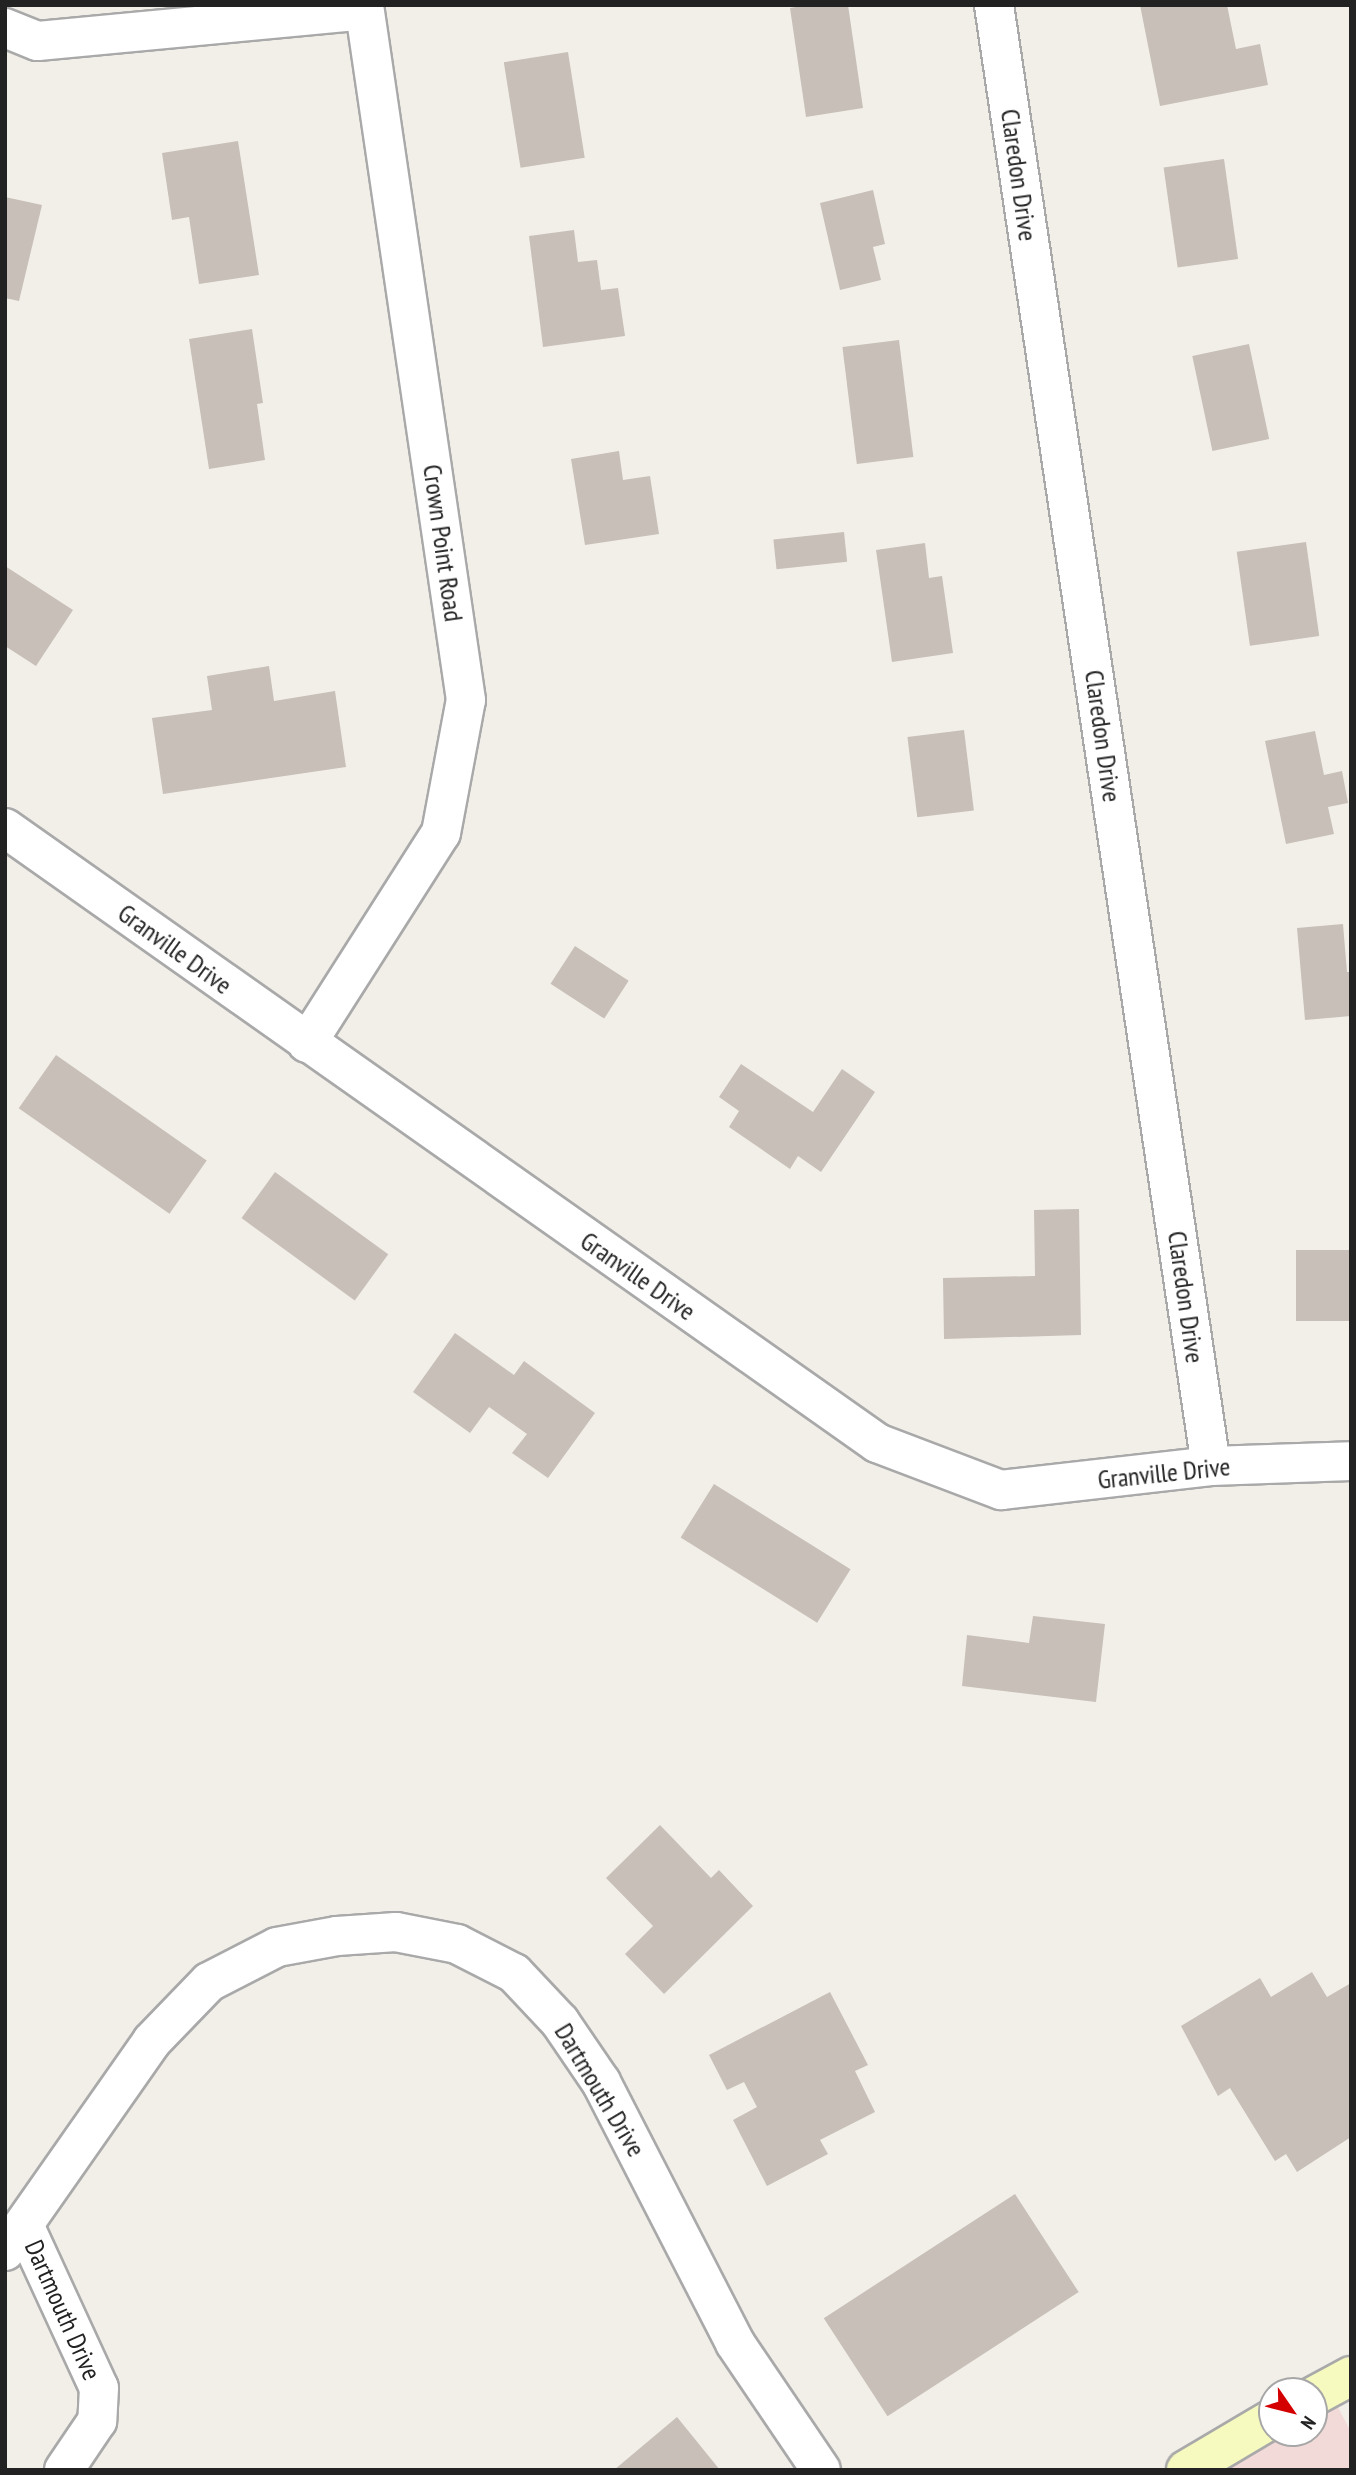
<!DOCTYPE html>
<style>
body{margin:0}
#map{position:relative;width:1356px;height:2475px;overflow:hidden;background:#f2efe9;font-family:"PT Sans Narrow",sans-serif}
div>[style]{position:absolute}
.commercial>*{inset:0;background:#f2dad9}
.building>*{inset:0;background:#c7bfb8;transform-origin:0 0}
.roads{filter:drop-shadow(2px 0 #a9a9a9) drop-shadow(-2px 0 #a9a9a9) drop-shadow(0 2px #a9a9a9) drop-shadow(0 -2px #a9a9a9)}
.street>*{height:38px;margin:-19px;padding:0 19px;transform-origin:19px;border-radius:19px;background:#fff}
.secondary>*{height:38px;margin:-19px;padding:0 19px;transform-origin:19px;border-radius:19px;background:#f7fabf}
span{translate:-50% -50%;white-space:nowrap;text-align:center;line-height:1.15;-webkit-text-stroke:7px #fff;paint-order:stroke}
.street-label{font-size:26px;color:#222}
.frame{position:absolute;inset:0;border:7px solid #222;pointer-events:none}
.north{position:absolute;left:1258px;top:2377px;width:70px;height:70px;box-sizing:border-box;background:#fff;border:2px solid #a7a7a7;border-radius:50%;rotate:125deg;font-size:19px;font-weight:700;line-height:28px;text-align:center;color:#222}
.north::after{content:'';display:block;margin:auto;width:24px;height:32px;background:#d40000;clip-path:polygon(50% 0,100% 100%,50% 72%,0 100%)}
</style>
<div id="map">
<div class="commercial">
<div style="clip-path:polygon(1328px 2388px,1351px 2432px,1351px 2470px,1186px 2470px,1272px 2433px,1314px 2433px,1314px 2396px)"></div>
</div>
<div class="building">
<div style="clip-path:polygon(808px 5px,848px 5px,863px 108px,806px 117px,790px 8px)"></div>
<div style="clip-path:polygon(1140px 5px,1227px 5px,1236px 49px,1260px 44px,1268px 85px,1160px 106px)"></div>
<div style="left:568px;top:52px;width:107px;height:65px;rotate:81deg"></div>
<div style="clip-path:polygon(238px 141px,259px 275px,199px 284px,189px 217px,172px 220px,162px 153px)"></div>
<div style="left:1224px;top:159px;width:101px;height:61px;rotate:82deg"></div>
<div style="clip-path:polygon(873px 190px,885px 244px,873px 247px,881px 280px,840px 290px,820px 203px)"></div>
<div style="clip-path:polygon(5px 197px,42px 205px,19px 301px,5px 298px)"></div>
<div style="clip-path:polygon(574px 230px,578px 262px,597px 260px,601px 290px,618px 288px,625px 336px,543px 347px,529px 236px)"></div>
<div style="clip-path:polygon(252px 329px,263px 403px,257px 404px,265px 460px,209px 469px,189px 339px)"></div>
<div style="left:899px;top:340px;width:118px;height:57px;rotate:83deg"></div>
<div style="left:1249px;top:344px;width:97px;height:58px;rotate:78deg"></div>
<div style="clip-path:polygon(619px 451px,623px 480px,650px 476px,659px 534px,585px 545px,571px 459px)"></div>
<div style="left:844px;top:532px;width:30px;height:71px;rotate:84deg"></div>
<div style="left:1306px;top:542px;width:95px;height:70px;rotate:82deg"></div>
<div style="clip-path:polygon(925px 543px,929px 578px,942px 576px,953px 653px,892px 662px,876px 550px)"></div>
<div style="clip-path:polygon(5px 566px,73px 610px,36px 666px,5px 646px)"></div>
<div style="clip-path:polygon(269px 666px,274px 701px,335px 691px,346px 767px,163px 794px,152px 718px,212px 710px,207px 676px)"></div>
<div style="left:964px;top:730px;width:81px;height:57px;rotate:83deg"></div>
<div style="clip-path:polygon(1315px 731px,1324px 775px,1342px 771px,1348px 803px,1328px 807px,1334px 834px,1286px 844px,1265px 741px)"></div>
<div style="clip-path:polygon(1343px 924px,1347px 972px,1351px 972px,1351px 1016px,1305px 1020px,1297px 928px)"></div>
<div style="left:575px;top:946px;width:64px;height:45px;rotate:33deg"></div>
<div style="left:56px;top:1055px;width:184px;height:65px;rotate:35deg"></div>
<div style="clip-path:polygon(741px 1064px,813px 1112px,842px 1069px,875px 1092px,821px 1172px,798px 1156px,790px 1169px,729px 1127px,739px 1111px,719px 1097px)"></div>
<div style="left:275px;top:1172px;width:140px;height:57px;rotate:36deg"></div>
<div style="clip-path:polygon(1079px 1209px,1081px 1335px,944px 1339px,943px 1278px,1035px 1276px,1034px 1210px)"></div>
<div style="left:1351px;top:1250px;width:71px;height:55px;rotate:90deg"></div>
<div style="clip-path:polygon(455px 1333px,514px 1375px,524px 1361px,595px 1413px,548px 1478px,512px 1453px,527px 1434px,489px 1407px,470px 1433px,413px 1392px)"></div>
<div style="left:714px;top:1484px;width:161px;height:63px;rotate:32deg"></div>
<div style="clip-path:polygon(1033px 1616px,1105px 1624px,1096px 1702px,962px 1686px,967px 1635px,1029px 1643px)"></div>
<div style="clip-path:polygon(660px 1825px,711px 1878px,719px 1870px,753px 1906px,664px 1994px,625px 1954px,653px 1926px,606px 1878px)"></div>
<div style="clip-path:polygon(1312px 1972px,1327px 1997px,1351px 1983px,1351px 2137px,1297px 2172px,1286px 2154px,1275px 2161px,1230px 2088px,1218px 2096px,1181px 2026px,1260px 1978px,1271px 1997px)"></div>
<div style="clip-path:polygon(830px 1992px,868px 2065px,855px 2071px,875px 2112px,820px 2140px,828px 2154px,767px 2186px,733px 2120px,757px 2107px,744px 2082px,727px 2090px,709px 2055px)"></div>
<div style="left:1015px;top:2194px;width:117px;height:228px;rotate:57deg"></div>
<div style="clip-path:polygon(677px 2417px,720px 2470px,614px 2470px)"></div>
</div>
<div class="roads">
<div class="street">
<div style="left:994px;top:5px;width:1477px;rotate:81.55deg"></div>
<div style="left:5px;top:28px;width:35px;rotate:22deg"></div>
<div style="left:38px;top:41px;width:327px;rotate:-5.4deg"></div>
<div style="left:5px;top:828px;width:1067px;rotate:35.19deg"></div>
<div style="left:877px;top:1443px;width:133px;rotate:20.8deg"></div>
<div style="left:1001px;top:1490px;width:211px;rotate:-6.5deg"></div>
<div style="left:1211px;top:1466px;width:140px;rotate:-2deg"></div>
<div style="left:307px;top:1043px;width:249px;rotate:-57.5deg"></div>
<div style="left:441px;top:833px;width:135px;rotate:-79.4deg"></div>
<div style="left:466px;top:700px;width:702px;rotate:-98.35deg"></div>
<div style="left:24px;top:2225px;width:179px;rotate:65.3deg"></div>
<div style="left:99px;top:2388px;width:33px;rotate:93deg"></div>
<div style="left:97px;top:2421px;width:59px;rotate:124deg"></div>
<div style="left:5px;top:2251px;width:256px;rotate:-55deg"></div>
<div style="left:152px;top:2041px;width:82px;rotate:-46deg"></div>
<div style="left:209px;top:1982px;width:76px;rotate:-27.2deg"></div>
<div style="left:277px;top:1947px;width:61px;rotate:-10.4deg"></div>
<div style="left:337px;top:1936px;width:59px;rotate:-3.9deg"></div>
<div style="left:396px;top:1932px;width:62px;rotate:11.1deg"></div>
<div style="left:457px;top:1944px;width:64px;rotate:27deg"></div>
<div style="left:514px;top:1973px;width:67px;rotate:46.8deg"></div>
<div style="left:560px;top:2022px;width:73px;rotate:55.7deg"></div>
<div style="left:601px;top:2082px;width:293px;rotate:62.8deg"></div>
<div style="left:735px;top:2343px;width:153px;rotate:55.9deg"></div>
</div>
<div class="secondary">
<div style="left:1314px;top:2396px;width:42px;rotate:-28.4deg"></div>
<div style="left:1186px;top:2470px;width:100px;rotate:-30.7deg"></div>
</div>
</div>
<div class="street-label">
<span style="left:1019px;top:175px;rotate:82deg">Claredon Drive</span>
<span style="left:443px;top:543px;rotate:82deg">Crown Point Road</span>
<span style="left:1103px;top:736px;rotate:82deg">Claredon Drive</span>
<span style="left:175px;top:949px;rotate:36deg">Granville Drive</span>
<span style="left:638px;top:1276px;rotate:35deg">Granville Drive</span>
<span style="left:1186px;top:1297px;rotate:82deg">Claredon Drive</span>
<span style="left:1164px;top:1473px;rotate:-6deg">Granville Drive</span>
<span style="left:600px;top:2090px;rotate:59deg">Dartmouth Drive</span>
<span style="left:63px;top:2310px;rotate:66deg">Dartmouth Drive</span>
</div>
<div class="frame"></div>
<div class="north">N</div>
</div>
